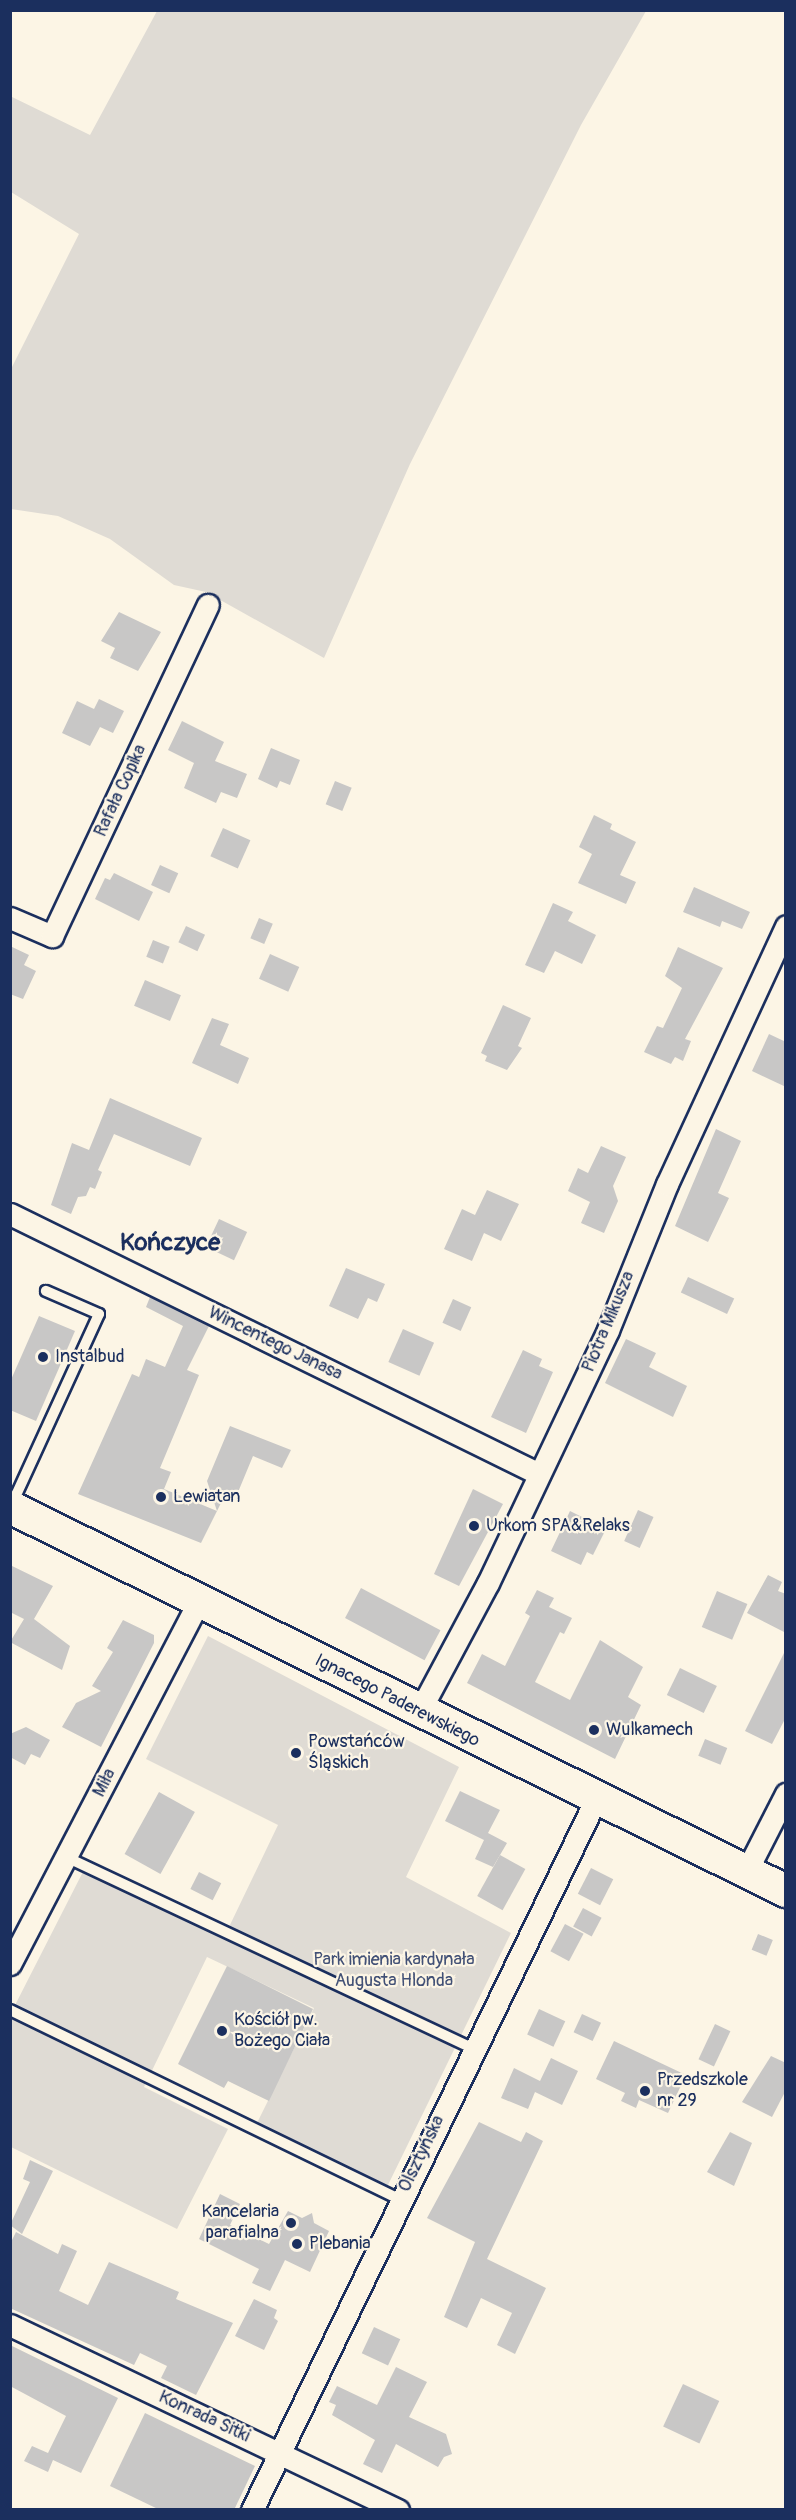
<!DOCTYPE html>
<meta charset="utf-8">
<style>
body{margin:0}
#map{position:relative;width:796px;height:2520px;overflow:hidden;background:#fcf5e5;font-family:Pangolin,sans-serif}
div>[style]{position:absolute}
.green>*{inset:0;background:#dfdbd4}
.building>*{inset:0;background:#c8c7c6;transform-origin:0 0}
.roads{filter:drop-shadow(2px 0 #1b2f5e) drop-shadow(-2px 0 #1b2f5e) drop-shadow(0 2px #1b2f5e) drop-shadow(0 -2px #1b2f5e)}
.lane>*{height:10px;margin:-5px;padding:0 5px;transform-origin:5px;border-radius:5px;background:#fcf5e5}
.street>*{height:21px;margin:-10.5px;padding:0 10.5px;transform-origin:10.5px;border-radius:10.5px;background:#fcf5e5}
.secondary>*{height:32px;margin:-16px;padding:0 16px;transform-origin:16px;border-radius:16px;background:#fcf5e5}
.dots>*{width:16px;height:16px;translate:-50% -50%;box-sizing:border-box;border:3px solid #fcf5e5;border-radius:50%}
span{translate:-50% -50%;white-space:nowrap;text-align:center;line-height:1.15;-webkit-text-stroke:4.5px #fcf5e5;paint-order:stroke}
.street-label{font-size:18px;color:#1b2f5e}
.poi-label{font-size:18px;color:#1b2f5e}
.left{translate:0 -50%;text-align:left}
.right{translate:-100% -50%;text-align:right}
.park-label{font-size:18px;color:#425176}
.district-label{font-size:24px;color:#1b2f5e;font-weight:700}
.frame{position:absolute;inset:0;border:12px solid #1b2f5e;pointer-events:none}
</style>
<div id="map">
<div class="green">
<div style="clip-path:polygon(157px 11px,646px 11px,581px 125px,410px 464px,324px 658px,206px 592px,174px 585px,110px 539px,58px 516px,11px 509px,11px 369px,79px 234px,11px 192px,10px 96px,90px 135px)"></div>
<div style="clip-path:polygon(208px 1636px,459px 1767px,406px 1877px,511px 1933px,387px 2187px,257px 2123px,314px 2008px,207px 1957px,144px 2087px,228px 2129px,177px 2229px,11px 2147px,10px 2015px,89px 1860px,229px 1927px,278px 1825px,146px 1759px)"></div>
</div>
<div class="building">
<div style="clip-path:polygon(119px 612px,161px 632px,138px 671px,110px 658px,115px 648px,101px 641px)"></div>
<div style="clip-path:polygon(99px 699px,124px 711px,113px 733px,100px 727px,90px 746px,62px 733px,77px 701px,94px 709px)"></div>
<div style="clip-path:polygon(182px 721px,224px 742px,215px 761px,247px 774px,237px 798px,221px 792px,216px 803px,184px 788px,194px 763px,168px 750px)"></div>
<div style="clip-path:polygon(271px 748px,300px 760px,290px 785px,280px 781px,277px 788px,258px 779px)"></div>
<div style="left:335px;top:781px;width:18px;height:25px;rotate:22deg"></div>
<div style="clip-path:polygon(594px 815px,612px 824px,610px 829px,636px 842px,620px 875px,636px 882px,626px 904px,578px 883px,592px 854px,579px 847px)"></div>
<div style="left:223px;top:828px;width:30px;height:31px;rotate:24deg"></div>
<div style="left:160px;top:865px;width:20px;height:22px;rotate:24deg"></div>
<div style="clip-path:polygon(114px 873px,153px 892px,139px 921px,95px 899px,105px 878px,110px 880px)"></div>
<div style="clip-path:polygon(694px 887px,750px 912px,742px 929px,722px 921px,720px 927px,683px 912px)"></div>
<div style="clip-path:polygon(553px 903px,573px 912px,568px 921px,596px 935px,582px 964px,555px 951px,544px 973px,525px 965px)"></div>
<div style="left:259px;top:918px;width:15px;height:22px;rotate:23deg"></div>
<div style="left:186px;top:926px;width:21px;height:18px;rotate:25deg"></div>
<div style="left:153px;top:940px;width:18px;height:18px;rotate:22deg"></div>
<div style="clip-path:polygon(10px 946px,29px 955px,24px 965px,36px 971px,23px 999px,10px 994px)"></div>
<div style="clip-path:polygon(678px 947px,723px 968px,685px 1039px,691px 1041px,683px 1061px,675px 1057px,671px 1064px,644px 1052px,657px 1026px,663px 1028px,682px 988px,665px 976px)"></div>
<div style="left:270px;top:954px;width:32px;height:27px;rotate:24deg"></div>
<div style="left:145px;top:980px;width:39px;height:28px;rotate:23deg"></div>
<div style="clip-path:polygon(503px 1005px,531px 1018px,518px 1046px,522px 1048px,507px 1070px,485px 1061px,487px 1056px,481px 1053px)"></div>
<div style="clip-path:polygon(212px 1018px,229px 1024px,220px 1045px,249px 1058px,238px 1084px,192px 1063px)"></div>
<div style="clip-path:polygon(769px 1034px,786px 1042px,786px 1087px,752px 1071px)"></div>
<div style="clip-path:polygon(110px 1098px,202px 1138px,190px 1166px,114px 1134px,98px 1170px,102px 1172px,95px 1189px,90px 1187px,86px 1196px,78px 1197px,71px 1214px,51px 1205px,72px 1143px,89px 1150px)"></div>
<div style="clip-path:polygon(716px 1129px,741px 1141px,718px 1193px,729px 1198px,708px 1242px,675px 1226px)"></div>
<div style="clip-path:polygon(601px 1146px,626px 1157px,613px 1186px,618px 1201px,604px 1233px,581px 1223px,590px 1202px,568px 1191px,578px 1168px,588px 1173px)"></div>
<div style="clip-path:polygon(487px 1190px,519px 1204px,501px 1241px,484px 1233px,472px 1261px,444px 1249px,462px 1209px,475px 1215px)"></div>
<div style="left:219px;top:1219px;width:31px;height:31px;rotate:25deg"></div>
<div style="clip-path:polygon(346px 1268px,385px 1284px,377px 1302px,368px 1298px,358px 1319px,329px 1306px)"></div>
<div style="left:688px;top:1277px;width:51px;height:17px;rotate:25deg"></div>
<div style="clip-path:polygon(150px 1297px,209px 1326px,187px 1370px,199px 1375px,160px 1468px,171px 1472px,164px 1489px,217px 1511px,207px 1481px,230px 1426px,291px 1450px,282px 1468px,253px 1456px,236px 1497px,226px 1493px,201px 1543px,78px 1494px,132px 1374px,139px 1377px,146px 1359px,165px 1367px,183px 1326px,146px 1307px)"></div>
<div style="left:453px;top:1299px;width:20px;height:26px;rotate:24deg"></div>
<div style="clip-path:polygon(39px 1316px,75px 1331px,36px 1421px,10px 1410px,10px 1382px)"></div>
<div style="left:403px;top:1329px;width:34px;height:36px;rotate:24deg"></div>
<div style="clip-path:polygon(626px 1339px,656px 1353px,649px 1367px,687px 1386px,673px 1417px,605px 1383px)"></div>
<div style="clip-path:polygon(523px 1350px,542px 1359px,539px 1366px,553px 1372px,526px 1433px,491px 1417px)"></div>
<div style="clip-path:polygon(473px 1489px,503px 1504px,459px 1586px,434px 1574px)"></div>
<div style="left:638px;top:1510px;width:17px;height:34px;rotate:24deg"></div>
<div style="clip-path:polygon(570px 1511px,606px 1529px,593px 1555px,587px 1552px,581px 1565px,551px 1551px)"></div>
<div style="clip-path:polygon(10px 1565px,53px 1586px,34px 1619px,70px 1646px,62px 1670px,10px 1642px,24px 1619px,10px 1612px)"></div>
<div style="clip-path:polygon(768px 1575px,782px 1582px,778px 1591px,786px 1594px,786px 1633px,747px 1613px)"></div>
<div style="left:361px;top:1588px;width:90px;height:34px;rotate:28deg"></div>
<div style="clip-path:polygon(537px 1590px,554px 1598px,549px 1607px,572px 1618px,564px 1634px,560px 1632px,535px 1682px,570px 1700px,600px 1640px,643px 1667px,628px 1697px,641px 1705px,615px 1759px,467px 1683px,482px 1654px,505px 1666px,530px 1616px,525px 1613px)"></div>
<div style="left:717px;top:1591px;width:33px;height:39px;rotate:23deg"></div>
<div style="clip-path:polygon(123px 1620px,154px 1635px,154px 1643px,101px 1747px,62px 1727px,76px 1703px,101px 1691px,92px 1686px,113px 1652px,107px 1648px)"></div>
<div style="clip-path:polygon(786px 1649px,786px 1717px,772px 1744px,745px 1731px)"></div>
<div style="left:680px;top:1668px;width:41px;height:30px;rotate:26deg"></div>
<div style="clip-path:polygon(26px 1727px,50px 1740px,40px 1758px,31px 1754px,25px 1765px,10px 1757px,10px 1734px)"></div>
<div style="left:705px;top:1739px;width:24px;height:18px;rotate:22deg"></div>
<div style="clip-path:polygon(460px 1791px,500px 1810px,488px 1833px,507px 1843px,493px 1867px,475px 1859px,484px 1840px,445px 1821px)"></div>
<div style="left:159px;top:1792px;width:41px;height:71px;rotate:29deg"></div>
<div style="left:500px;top:1855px;width:29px;height:47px;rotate:29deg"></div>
<div style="left:591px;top:1868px;width:25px;height:29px;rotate:27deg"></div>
<div style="left:199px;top:1872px;width:25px;height:19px;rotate:27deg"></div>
<div style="left:583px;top:1908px;width:21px;height:21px;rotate:28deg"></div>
<div style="left:565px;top:1924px;width:21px;height:31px;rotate:28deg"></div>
<div style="left:758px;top:1934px;width:16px;height:17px;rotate:22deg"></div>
<div style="clip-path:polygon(227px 1966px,313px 2009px,269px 2101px,228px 2081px,224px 2088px,178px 2064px)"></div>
<div style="left:539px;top:2009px;width:29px;height:28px;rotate:25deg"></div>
<div style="left:582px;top:2014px;width:21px;height:20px;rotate:25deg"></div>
<div style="left:715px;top:2024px;width:17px;height:39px;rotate:25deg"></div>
<div style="clip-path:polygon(614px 2041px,686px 2075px,668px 2113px,639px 2100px,636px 2108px,621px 2101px,625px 2093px,596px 2079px)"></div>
<div style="clip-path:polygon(771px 2056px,786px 2063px,786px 2090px,772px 2117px,742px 2102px)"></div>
<div style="clip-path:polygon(551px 2058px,578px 2071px,562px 2105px,535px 2092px,528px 2109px,501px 2098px,514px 2068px,540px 2081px)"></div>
<div style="clip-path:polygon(479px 2122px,521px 2142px,526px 2132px,543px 2141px,487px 2259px,546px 2288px,515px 2354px,497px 2345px,512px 2313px,481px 2298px,467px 2328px,444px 2317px,475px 2242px,427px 2218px)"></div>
<div style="clip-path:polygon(730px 2132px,752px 2143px,734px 2186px,707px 2172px)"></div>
<div style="clip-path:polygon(30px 2160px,53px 2171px,22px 2234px,10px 2225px,30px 2182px,23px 2179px)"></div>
<div style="clip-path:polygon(220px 2194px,240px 2204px,230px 2225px,269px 2244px,288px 2211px,302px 2218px,312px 2213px,314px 2223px,329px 2231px,310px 2272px,285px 2260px,270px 2291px,252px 2283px,259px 2269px,199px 2239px)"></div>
<div style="clip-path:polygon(16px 2232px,58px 2254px,62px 2244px,77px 2251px,59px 2291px,88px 2305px,109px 2262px,179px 2292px,176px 2299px,233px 2323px,196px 2395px,161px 2378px,167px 2366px,140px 2353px,134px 2365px,10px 2308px,10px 2244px)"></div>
<div style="clip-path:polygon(254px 2299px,277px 2310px,274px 2318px,278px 2321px,264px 2350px,235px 2336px)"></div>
<div style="left:374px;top:2327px;width:29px;height:29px;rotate:25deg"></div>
<div style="clip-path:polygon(10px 2345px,118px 2398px,81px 2473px,53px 2460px,48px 2472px,24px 2461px,32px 2446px,48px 2453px,66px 2416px,10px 2386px)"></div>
<div style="clip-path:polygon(396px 2367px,427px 2382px,409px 2417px,446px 2434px,452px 2454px,444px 2457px,438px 2467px,396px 2444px,382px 2473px,363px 2464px,375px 2440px,332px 2415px,336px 2405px,329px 2402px,337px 2386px,377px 2405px)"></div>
<div style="left:683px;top:2384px;width:40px;height:47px;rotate:25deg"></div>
<div style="clip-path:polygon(145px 2413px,255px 2466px,234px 2510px,160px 2510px,110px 2486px)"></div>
</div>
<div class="roads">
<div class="lane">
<div style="left:12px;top:1504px;width:209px;rotate:-65.4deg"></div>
<div style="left:99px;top:1314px;width:58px;rotate:-156.5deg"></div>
<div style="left:66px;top:1857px;width:451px;rotate:25.2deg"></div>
<div style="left:10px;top:2010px;width:433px;rotate:25.9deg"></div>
</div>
<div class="street">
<div style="left:10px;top:918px;width:46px;rotate:23.2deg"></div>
<div style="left:52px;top:936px;width:366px;rotate:-64.8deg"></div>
<div style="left:10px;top:1214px;width:589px;rotate:26.17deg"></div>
<div style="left:419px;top:1712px;width:146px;rotate:-61.9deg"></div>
<div style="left:488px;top:1583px;width:280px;rotate:-64.6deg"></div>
<div style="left:608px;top:1330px;width:157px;rotate:-68deg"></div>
<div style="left:667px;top:1184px;width:284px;rotate:-65.2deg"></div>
<div style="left:746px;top:1872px;width:88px;rotate:-62.9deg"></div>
<div style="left:10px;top:1964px;width:409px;rotate:-62.5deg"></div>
<div style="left:10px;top:2325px;width:430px;rotate:25.5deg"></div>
<div style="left:252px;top:2510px;width:790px;rotate:-64.18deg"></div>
</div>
<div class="secondary">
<div style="left:10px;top:1507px;width:866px;rotate:26.33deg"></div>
</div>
</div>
<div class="dots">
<div style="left:43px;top:1357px;background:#1b2f5e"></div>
<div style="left:161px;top:1497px;background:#1b2f5e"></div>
<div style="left:474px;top:1526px;background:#1b2f5e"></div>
<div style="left:594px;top:1730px;background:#1b2f5e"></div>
<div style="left:296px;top:1753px;background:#1b2f5e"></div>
<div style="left:222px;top:2031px;background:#1b2f5e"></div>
<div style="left:645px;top:2091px;background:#1b2f5e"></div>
<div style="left:291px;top:2223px;background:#1b2f5e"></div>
<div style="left:297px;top:2244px;background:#1b2f5e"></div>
</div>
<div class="street-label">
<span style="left:121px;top:791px;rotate:-65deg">Rafała Copika</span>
<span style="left:609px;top:1322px;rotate:-67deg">Piotra Mikusza</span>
<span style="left:275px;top:1344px;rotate:26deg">Wincentego Janasa</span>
<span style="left:397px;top:1701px;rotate:27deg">Ignacego Paderewskiego</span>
<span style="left:105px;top:1783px;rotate:-63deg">Miła</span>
<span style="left:422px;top:2154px;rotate:-64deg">Olsztyńska</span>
<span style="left:204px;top:2417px;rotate:25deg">Konrada Sitki</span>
</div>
<div class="poi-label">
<span class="left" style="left:55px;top:1357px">Instalbud</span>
<span class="left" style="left:173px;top:1497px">Lewiatan</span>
<span class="left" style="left:486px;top:1526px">Urkom SPA&amp;Relaks</span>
<span class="left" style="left:606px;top:1730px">Wulkamech</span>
<span class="left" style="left:308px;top:1753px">Powstańców<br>Śląskich</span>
<span class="left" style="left:234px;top:2031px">Kościół pw.<br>Bożego Ciała</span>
<span class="left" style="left:657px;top:2091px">Przedszkole<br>nr 29</span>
<span class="right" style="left:279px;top:2223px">Kancelaria<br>parafialna</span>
<span class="left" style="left:309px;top:2244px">Plebania</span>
</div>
<div class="park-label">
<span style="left:394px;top:1971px">Park imienia kardynała<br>Augusta Hlonda</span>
</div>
<div class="district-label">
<span style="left:170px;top:1243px">Kończyce</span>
</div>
<div class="frame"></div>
</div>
